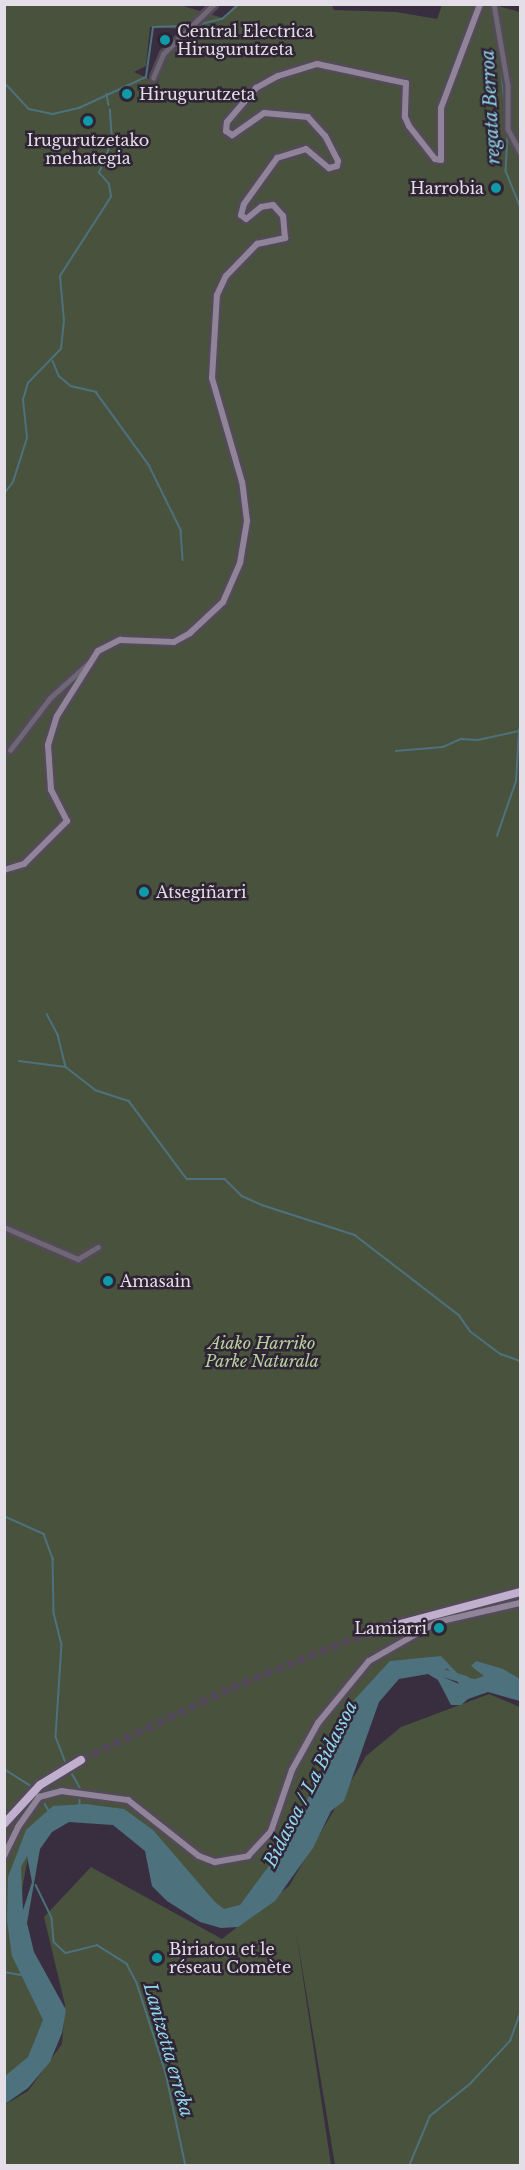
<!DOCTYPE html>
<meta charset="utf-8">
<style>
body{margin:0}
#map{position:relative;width:525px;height:2170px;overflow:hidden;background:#382e3f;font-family:"Libre Baskerville",serif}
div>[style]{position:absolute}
.green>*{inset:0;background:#48523d}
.water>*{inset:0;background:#4d727e}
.stream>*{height:1.5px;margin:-0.75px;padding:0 0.75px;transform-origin:0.75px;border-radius:0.75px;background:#4d727e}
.river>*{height:8px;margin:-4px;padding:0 4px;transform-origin:4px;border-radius:4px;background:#4d727e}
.highway-tunnel>*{height:8px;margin-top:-4px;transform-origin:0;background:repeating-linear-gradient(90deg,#524858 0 8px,transparent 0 12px)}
.roads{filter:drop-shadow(2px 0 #544a5a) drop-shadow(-2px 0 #544a5a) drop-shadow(0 2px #544a5a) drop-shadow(0 -2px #544a5a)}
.street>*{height:4.5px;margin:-2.25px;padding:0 2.25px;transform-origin:2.25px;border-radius:2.25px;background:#6e6774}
.secondary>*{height:6px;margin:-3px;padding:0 3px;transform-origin:3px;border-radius:3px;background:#908498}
.highway>*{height:8px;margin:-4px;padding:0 4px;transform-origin:4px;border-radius:4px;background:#c0afcd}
.dots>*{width:16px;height:16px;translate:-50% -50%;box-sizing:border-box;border:3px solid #2e2434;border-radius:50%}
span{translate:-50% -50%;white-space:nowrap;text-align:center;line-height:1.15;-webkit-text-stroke:5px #2e2434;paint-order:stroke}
.poi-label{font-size:16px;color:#e4dee9}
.left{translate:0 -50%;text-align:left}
.right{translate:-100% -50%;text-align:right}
.park-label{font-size:16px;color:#b8d19c;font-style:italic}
.water-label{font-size:18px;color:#91d7ee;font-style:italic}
.frame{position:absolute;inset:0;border:6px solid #e4dee9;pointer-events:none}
</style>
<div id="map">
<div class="green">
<div style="clip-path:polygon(evenodd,236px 4px,332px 5px,334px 10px,396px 12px,437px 19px,442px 5px,494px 5px,520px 12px,520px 1690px,460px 1676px,432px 1663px,389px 1675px,300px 1846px,232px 1918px,131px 1827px,75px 1816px,41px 1834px,28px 1857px,21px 1895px,22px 1941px,50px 2037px,4px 2090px,4px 5px,180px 5px,223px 18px,236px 4px,150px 27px,185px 29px,165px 50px,158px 83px,134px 72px,146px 66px,150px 27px)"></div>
<div style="clip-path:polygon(489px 1694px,520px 1707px,520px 2165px,335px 2165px,296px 1931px,331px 2165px,5px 2165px,4px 2105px,28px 2091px,62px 2044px,65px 2005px,44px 1917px,91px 1867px,222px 1939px,289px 1886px,366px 1756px,401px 1727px)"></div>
</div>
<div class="water">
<div style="clip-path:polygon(evenodd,441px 1656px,460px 1676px,475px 1679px,484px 1676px,471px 1666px,476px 1661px,503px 1669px,520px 1679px,520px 1701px,488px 1692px,468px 1699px,461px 1705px,451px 1705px,438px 1680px,428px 1674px,399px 1679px,379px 1702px,344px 1801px,331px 1811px,313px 1848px,275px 1901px,238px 1927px,221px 1928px,200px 1922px,167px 1901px,152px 1886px,145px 1851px,113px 1825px,69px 1822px,52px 1832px,40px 1849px,27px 1923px,34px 1952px,66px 2010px,62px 2033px,50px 2062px,28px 2088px,5px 2104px,5px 2076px,28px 2057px,43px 2020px,12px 1956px,7px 1921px,8px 1877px,26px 1830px,53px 1806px,86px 1804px,124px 1809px,153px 1830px,215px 1902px,224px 1909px,240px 1905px,288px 1840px,355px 1699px,390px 1661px,441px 1656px,446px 1668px,449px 1670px,459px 1684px,443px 1677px,446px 1668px,441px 1656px,27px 1856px,32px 1882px,23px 1910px,21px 1867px,27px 1856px)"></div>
</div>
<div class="stream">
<div style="left:497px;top:6px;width:10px;rotate:84deg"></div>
<div style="left:193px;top:26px;width:30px;rotate:-14deg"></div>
<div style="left:222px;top:19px;width:23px;rotate:-41deg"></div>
<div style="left:501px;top:59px;width:58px;rotate:85.1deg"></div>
<div style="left:4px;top:82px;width:37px;rotate:47deg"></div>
<div style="left:29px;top:109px;width:25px;rotate:12deg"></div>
<div style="left:53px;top:114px;width:27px;rotate:-13deg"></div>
<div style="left:79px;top:108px;width:74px;rotate:-24.8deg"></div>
<div style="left:146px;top:77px;width:50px;rotate:-82deg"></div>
<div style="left:153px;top:27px;width:36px;rotate:-2deg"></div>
<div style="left:107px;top:94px;width:11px;rotate:80deg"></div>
<div style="left:508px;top:134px;width:37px;rotate:93deg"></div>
<div style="left:506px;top:171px;width:37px;rotate:68deg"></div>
<div style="left:53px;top:361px;width:16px;rotate:68deg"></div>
<div style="left:59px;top:376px;width:16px;rotate:40deg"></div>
<div style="left:71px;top:386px;width:26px;rotate:13deg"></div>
<div style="left:96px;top:392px;width:90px;rotate:54deg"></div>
<div style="left:149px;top:465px;width:72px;rotate:63.8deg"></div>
<div style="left:181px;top:530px;width:30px;rotate:86deg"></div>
<div style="left:4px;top:494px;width:15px;rotate:-53deg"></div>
<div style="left:13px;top:482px;width:46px;rotate:-72.3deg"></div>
<div style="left:27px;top:438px;width:38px;rotate:-96deg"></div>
<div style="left:23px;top:400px;width:18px;rotate:-74deg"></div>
<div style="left:28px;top:383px;width:47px;rotate:-45.9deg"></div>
<div style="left:61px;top:349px;width:28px;rotate:-84deg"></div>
<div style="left:64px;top:321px;width:45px;rotate:-95.1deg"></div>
<div style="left:60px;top:276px;width:94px;rotate:-57.2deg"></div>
<div style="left:111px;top:197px;width:13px;rotate:-99deg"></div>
<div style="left:109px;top:184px;width:15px;rotate:-132deg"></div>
<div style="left:99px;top:173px;width:35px;rotate:-68deg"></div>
<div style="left:112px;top:141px;width:31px;rotate:-94deg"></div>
<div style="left:396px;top:751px;width:47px;rotate:-4.9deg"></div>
<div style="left:443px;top:747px;width:20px;rotate:-24deg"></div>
<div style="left:461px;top:739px;width:17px;rotate:3deg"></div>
<div style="left:478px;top:740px;width:42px;rotate:-12.4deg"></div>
<div style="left:519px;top:731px;width:4px;rotate:-76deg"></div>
<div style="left:497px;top:836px;width:58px;rotate:-70.9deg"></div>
<div style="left:516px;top:781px;width:50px;rotate:-86.6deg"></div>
<div style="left:47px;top:1014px;width:24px;rotate:62deg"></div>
<div style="left:58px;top:1035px;width:33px;rotate:76deg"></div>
<div style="left:66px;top:1067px;width:37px;rotate:38deg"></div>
<div style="left:95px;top:1090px;width:36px;rotate:18deg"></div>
<div style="left:129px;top:1101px;width:97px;rotate:53.4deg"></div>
<div style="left:187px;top:1179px;width:38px"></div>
<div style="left:225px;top:1179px;width:24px;rotate:45deg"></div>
<div style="left:242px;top:1196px;width:22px;rotate:24deg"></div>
<div style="left:262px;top:1205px;width:98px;rotate:17.9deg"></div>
<div style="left:355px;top:1235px;width:131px;rotate:37.6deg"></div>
<div style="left:459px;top:1315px;width:19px;rotate:55deg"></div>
<div style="left:470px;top:1331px;width:39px;rotate:37deg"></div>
<div style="left:501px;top:1354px;width:20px;rotate:20deg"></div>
<div style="left:19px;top:1061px;width:47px;rotate:7.3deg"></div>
<div style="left:4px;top:1516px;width:44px;rotate:24.2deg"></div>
<div style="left:44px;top:1534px;width:27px;rotate:70deg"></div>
<div style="left:53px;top:1559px;width:54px;rotate:88.9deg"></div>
<div style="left:54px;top:1613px;width:32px;rotate:76deg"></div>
<div style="left:62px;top:1644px;width:93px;rotate:93.7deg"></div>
<div style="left:56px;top:1737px;width:31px;rotate:69deg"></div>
<div style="left:4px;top:1769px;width:36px;rotate:32deg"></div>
<div style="left:70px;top:1770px;width:20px;rotate:60deg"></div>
<div style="left:80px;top:1798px;width:8px;rotate:90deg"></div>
<div style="left:45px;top:1804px;width:8px;rotate:60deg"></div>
<div style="left:36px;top:1885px;width:37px;rotate:64deg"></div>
<div style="left:52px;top:1918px;width:24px;rotate:85deg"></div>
<div style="left:54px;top:1942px;width:16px;rotate:43deg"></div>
<div style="left:66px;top:1953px;width:32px;rotate:-14deg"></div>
<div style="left:97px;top:1945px;width:36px;rotate:32deg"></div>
<div style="left:127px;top:1964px;width:21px;rotate:62deg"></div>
<div style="left:137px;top:1983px;width:95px;rotate:72.1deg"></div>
<div style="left:166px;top:2073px;width:95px;rotate:77.9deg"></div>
<div style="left:4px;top:1972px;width:17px;rotate:10deg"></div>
<div style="left:409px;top:2166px;width:54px;rotate:-67.2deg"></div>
<div style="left:430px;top:2116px;width:51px;rotate:-38.7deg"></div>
<div style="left:470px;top:2084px;width:59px;rotate:-47.1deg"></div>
<div style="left:510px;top:2041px;width:29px;rotate:-70deg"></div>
</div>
<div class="river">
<div style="left:433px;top:1670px;width:34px;rotate:17deg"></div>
</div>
<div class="highway-tunnel">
<div style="left:81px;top:1760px;width:166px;rotate:-25.6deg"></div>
<div style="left:231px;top:1688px;width:150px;rotate:-21.9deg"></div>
</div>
<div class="roads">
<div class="street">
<div style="left:494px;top:4px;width:83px;rotate:80.3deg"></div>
<div style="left:508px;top:86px;width:43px;rotate:90deg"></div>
<div style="left:508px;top:129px;width:26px;rotate:62deg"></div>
<div style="left:153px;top:78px;width:26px;rotate:-67deg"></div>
<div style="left:163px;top:54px;width:71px;rotate:-44.4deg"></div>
<div style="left:10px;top:750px;width:66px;rotate:-52.4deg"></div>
<div style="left:50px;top:698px;width:54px;rotate:-42deg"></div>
<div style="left:4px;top:1227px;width:81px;rotate:23.4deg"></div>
<div style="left:78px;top:1259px;width:23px;rotate:-31deg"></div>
</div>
<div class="secondary">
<div style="left:4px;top:870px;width:21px;rotate:-17deg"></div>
<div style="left:24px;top:864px;width:61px;rotate:-45deg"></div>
<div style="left:67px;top:821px;width:35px;rotate:-117deg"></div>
<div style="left:51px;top:790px;width:45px;rotate:-93.8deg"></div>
<div style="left:48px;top:745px;width:30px;rotate:-73deg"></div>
<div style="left:57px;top:716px;width:77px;rotate:-57.8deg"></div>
<div style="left:98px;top:651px;width:25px;rotate:-27deg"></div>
<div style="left:120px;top:640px;width:54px;rotate:2.1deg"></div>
<div style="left:174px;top:642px;width:18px;rotate:-29deg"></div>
<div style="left:190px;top:633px;width:45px;rotate:-43.2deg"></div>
<div style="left:223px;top:602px;width:43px;rotate:-66.4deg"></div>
<div style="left:240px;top:563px;width:43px;rotate:-80.5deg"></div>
<div style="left:247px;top:521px;width:39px;rotate:-97deg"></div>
<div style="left:242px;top:482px;width:108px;rotate:-106.1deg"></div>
<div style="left:212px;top:378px;width:83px;rotate:-86.6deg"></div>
<div style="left:217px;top:295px;width:21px;rotate:-65deg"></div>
<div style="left:226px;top:276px;width:45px;rotate:-45.9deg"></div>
<div style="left:257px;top:244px;width:29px;rotate:-12deg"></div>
<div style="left:285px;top:238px;width:22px;rotate:-95deg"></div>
<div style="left:283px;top:216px;width:15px;rotate:-132deg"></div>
<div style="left:273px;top:205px;width:12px;rotate:171deg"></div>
<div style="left:261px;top:207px;width:19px;rotate:141deg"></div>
<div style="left:246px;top:219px;width:6px;rotate:-141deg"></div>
<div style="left:241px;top:215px;width:11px;rotate:-75deg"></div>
<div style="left:244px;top:204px;width:57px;rotate:-54.3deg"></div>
<div style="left:277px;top:158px;width:30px;rotate:-17deg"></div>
<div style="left:306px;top:149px;width:30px;rotate:40deg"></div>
<div style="left:329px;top:168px;width:8px;rotate:-14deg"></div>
<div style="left:337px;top:166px;width:5px;rotate:-79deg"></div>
<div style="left:338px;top:161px;width:28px;rotate:-117deg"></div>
<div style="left:325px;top:136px;width:25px;rotate:-132deg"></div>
<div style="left:308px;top:117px;width:44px;rotate:-174.8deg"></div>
<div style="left:264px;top:113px;width:39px;rotate:145deg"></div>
<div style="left:232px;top:135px;width:7px;rotate:-146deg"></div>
<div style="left:226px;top:131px;width:9px;rotate:-84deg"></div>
<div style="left:227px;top:122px;width:45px;rotate:-49.5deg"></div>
<div style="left:256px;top:88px;width:25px;rotate:-29deg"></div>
<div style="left:278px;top:76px;width:41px;rotate:-17.1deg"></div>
<div style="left:317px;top:64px;width:91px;rotate:12.1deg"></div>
<div style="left:406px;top:83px;width:34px;rotate:92deg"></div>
<div style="left:405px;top:117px;width:10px;rotate:66deg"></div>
<div style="left:409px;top:126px;width:42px;rotate:51.8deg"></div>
<div style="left:435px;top:159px;width:6px;rotate:9deg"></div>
<div style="left:441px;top:160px;width:52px;rotate:-90deg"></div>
<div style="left:441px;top:108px;width:111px;rotate:-69.4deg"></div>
<div style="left:4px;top:1856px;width:32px;rotate:-64deg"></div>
<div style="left:18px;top:1827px;width:37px;rotate:-55deg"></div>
<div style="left:39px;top:1797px;width:23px;rotate:-15deg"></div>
<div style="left:61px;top:1791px;width:68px;rotate:7.7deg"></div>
<div style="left:128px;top:1800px;width:90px;rotate:38.3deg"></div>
<div style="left:199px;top:1856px;width:17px;rotate:21deg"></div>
<div style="left:215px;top:1862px;width:34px;rotate:-10deg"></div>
<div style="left:248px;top:1856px;width:34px;rotate:-47deg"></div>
<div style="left:271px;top:1831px;width:65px;rotate:-71deg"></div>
<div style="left:292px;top:1770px;width:54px;rotate:-61deg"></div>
<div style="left:318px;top:1723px;width:80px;rotate:-50.6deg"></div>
<div style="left:369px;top:1661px;width:78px;rotate:-29.8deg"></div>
<div style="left:437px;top:1622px;width:85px;rotate:-12.9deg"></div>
</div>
<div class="highway">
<div style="left:370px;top:1632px;width:155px;rotate:-14.9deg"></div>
<div style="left:4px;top:1824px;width:53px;rotate:-47.3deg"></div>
<div style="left:40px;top:1785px;width:48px;rotate:-31.4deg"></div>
</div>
</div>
<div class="dots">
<div style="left:165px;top:40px;background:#0f9aa8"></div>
<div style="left:127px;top:94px;background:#0f9aa8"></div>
<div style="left:88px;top:121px;background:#0f9aa8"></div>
<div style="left:496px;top:188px;background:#0f9aa8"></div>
<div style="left:144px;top:892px;background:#0f9aa8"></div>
<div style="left:108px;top:1281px;background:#0f9aa8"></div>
<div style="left:439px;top:1628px;background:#0f9aa8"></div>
<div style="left:157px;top:1958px;background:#0f9aa8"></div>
</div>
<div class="poi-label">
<span class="left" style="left:177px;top:40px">Central Electrica<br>Hirugurutzeta</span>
<span class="left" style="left:139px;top:94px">Hirugurutzeta</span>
<span style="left:88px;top:149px">Irugurutzetako<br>mehategia</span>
<span class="right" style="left:484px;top:188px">Harrobia</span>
<span class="left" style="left:156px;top:892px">Atsegiñarri</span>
<span class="left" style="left:120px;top:1281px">Amasain</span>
<span class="right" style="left:427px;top:1628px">Lamiarri</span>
<span class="left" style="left:169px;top:1958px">Biriatou et le<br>réseau Comète</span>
</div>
<div class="park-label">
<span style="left:262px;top:1352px">Aiako Harriko<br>Parke Naturala</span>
</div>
<div class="water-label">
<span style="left:491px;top:107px;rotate:-93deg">regata Berroa</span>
<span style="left:311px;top:1784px;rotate:-63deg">Bidasoa / La Bidassoa</span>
<span style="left:168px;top:2050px;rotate:74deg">Lantzetta erreka</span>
</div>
<div class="frame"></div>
</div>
